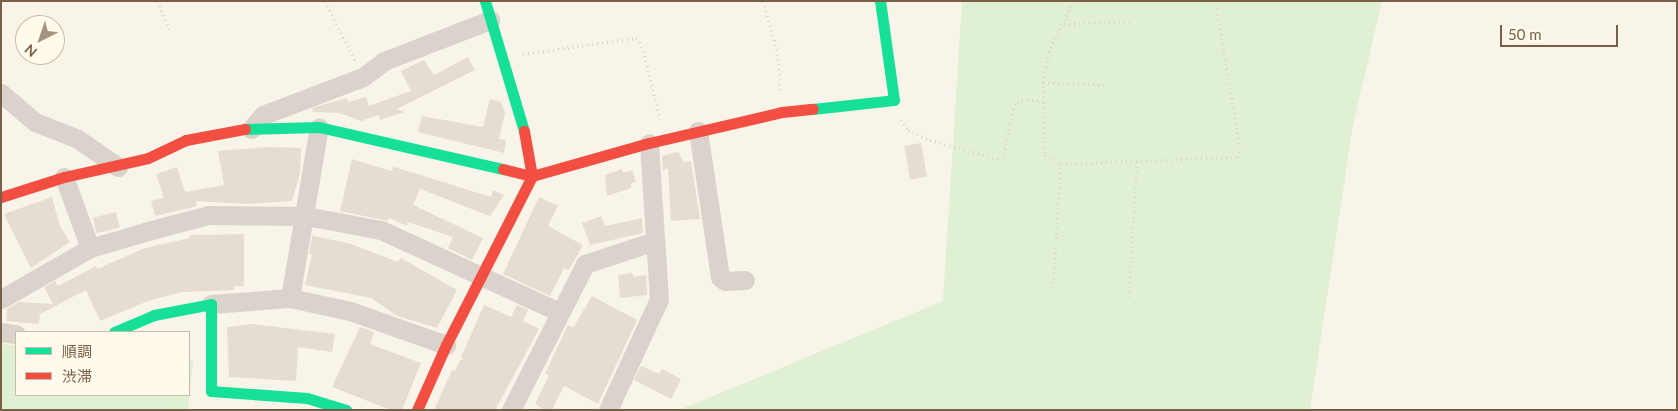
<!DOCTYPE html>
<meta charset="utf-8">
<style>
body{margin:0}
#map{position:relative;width:1678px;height:411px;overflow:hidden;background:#f8f4ea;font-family:Lato,"Noto Sans JP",sans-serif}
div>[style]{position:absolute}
.green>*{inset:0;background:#e0f0d3}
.building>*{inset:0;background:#e5ddd1;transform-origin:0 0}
.path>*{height:3px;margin-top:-1.5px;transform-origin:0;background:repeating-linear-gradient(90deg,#dad4cc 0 1px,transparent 0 5px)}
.street>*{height:19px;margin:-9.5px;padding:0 9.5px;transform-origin:9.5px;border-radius:9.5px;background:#dad3cc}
.fast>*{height:11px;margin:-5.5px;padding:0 5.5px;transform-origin:5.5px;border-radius:5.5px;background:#16e098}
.jam>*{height:11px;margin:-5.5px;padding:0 5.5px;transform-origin:5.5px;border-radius:5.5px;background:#f24e42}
span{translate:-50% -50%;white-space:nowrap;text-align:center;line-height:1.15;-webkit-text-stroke:4.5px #fffaec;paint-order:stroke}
.frame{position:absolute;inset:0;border:2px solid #785f47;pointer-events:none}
.legend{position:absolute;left:15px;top:331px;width:175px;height:65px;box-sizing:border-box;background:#fffaec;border:1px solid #c9bcaa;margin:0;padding:6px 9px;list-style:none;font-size:15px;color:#785f47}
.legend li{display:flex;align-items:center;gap:10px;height:25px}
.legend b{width:25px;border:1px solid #c9bcaa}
.north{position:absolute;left:15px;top:15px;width:50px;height:50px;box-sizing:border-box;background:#fffaec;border:1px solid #c9bcaa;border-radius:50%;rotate:221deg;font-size:14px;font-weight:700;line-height:20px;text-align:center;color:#785f47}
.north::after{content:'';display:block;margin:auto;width:18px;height:22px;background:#a59380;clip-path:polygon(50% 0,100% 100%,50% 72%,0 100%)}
.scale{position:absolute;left:1500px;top:25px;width:118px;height:22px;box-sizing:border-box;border:2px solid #785f47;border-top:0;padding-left:6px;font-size:15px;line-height:18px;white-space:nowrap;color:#785f47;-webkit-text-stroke:4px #fffaec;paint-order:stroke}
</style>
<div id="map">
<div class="green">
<div style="clip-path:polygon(962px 1px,1382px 1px,1353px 125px,1310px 410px,679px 410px,943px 301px)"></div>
<div style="clip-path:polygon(1px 344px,16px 345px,16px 395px,189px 395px,189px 360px,193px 360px,188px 410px,1px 410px)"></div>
</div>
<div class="building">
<div style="clip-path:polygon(468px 57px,475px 70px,397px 109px,405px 112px,380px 120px,379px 115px,361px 121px,339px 113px,313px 112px,312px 108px,347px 98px,348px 102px,366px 97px,369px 106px,411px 91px,401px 71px,424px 60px,434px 75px)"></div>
<div style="clip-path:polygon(490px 99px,501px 102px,505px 113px,499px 139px,506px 140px,504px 153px,418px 132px,422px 116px,483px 127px)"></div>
<div style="left:921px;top:143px;width:34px;height:17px;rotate:80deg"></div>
<div style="clip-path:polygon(268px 147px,301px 148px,300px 174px,292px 201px,246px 204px,196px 201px,197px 206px,155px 216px,151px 201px,164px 198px,156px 174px,177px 167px,185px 192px,224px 185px,218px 151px)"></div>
<div style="clip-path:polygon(678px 152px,684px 162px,691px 161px,700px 219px,671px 221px,668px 168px,663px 170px,662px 156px)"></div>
<div style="clip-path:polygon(352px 159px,392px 171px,393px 167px,398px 168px,491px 197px,493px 190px,504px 195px,490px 216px,420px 189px,413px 205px,483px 238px,472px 260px,448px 248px,453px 237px,408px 222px,407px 226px,389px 218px,388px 221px,340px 211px)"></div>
<div style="clip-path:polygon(622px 169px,623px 173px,632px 170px,636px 182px,631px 183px,631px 188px,607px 196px,605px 175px)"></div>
<div style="clip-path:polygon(52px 197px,60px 226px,70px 242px,31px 268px,4px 214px)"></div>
<div style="clip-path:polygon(539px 197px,558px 206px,548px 226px,583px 245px,569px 270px,564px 268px,550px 296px,503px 274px)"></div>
<div style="left:116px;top:212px;width:16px;height:24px;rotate:76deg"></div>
<div style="clip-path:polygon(601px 216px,605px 226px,642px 218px,643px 233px,590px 245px,582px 223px)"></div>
<div style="clip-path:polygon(244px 234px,244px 286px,234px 286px,234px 290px,182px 292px,148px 301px,100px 321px,86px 290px,40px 314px,39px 324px,6px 321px,7px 309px,19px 302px,53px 304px,44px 287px,55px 281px,58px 286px,96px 266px,97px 269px,145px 248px,190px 238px,190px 235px)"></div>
<div style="clip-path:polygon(312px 236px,348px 243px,398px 262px,401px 258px,457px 290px,437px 328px,397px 316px,371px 298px,305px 285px,312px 254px,309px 254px)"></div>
<div style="clip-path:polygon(632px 273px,634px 277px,646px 275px,647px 295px,620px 298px,618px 275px)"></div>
<div style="clip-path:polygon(592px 296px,637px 320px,598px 404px,564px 386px,552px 410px,545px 410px,535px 404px,549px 376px,545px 374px,568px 325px,573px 328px)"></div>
<div style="clip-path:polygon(484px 305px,511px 317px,517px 305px,528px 310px,523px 321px,539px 329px,495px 410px,434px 410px,452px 370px,455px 371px,460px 360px,464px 359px,461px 357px)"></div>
<div style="clip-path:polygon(252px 324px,335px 334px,332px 352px,298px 347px,296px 381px,229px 377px,227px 327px)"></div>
<div style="clip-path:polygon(360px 327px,374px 332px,370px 344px,421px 363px,402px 410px,391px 410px,332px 387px)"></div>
<div style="clip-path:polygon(641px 366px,659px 374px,662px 369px,681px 379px,671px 399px,634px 380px)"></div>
</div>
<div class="path">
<div style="left:157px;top:1px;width:34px;rotate:66deg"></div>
<div style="left:325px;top:1px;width:69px;rotate:63.4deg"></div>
<div style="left:763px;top:1px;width:55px;rotate:74.2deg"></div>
<div style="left:778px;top:54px;width:37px;rotate:87deg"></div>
<div style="left:1064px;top:24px;width:69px;rotate:-2.5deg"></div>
<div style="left:523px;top:54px;width:114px;rotate:-8.1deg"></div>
<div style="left:636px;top:38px;width:10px;rotate:53deg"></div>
<div style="left:642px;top:46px;width:75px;rotate:76.1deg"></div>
<div style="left:1043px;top:82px;width:63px;rotate:2.7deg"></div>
<div style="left:1044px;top:102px;width:20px;rotate:-93deg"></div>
<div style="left:1043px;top:82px;width:31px;rotate:-79deg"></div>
<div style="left:1049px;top:52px;width:56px;rotate:-64.8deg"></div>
<div style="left:900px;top:120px;width:13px;rotate:51deg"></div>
<div style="left:908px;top:130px;width:24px;rotate:24deg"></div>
<div style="left:930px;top:140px;width:71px;rotate:15.6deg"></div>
<div style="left:998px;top:159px;width:8px;rotate:-40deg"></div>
<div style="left:1004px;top:154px;width:46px;rotate:-78.7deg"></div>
<div style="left:1013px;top:109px;width:8px;rotate:-60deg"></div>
<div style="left:1017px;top:102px;width:10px;rotate:-17deg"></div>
<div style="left:1027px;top:99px;width:17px;rotate:10deg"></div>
<div style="left:1044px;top:102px;width:53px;rotate:88.9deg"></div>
<div style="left:1045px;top:155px;width:18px;rotate:29deg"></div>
<div style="left:1061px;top:164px;width:176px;rotate:-2.3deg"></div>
<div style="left:1237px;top:157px;width:9px;rotate:-72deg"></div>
<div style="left:1240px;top:148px;width:145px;rotate:-99.5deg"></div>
<div style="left:1053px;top:288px;width:124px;rotate:-86.3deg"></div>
<div style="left:1129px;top:297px;width:136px;rotate:-86.6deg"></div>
</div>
<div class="street">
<div style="left:1px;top:93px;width:45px;rotate:40.5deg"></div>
<div style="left:35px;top:122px;width:46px;rotate:21.6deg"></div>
<div style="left:78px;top:139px;width:49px;rotate:35deg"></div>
<div style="left:251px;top:129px;width:18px;rotate:-49deg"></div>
<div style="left:263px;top:115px;width:107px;rotate:-20.8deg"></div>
<div style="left:363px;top:77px;width:26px;rotate:-37deg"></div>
<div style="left:384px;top:61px;width:114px;rotate:-21.1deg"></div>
<div style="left:698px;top:131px;width:148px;rotate:81.4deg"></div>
<div style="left:720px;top:277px;width:6px;rotate:39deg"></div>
<div style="left:725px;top:281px;width:20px;rotate:-3deg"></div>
<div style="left:64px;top:177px;width:76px;rotate:69.9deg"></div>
<div style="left:290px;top:298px;width:173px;rotate:-80.4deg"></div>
<div style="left:1px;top:299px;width:103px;rotate:-29.8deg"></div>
<div style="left:90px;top:248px;width:60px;rotate:-16.3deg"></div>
<div style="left:148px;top:231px;width:62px;rotate:-14.9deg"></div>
<div style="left:208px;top:215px;width:98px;rotate:0.6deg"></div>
<div style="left:306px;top:216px;width:76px;rotate:10.6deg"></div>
<div style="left:381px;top:230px;width:196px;rotate:24.7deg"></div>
<div style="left:211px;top:304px;width:79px;rotate:-4.3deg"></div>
<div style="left:290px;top:298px;width:61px;rotate:12.2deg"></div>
<div style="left:350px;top:311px;width:102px;rotate:19.5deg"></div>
<div style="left:1px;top:332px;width:15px;rotate:8deg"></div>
<div style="left:511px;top:410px;width:164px;rotate:-63.1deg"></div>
<div style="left:585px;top:264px;width:74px;rotate:-18.2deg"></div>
<div style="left:608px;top:410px;width:122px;rotate:-65.3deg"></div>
<div style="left:659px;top:299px;width:156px;rotate:-93.7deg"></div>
</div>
<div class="fast">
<div style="left:485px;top:1px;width:136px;rotate:73.3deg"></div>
<div style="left:813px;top:109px;width:81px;rotate:-6.3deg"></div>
<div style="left:894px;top:100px;width:100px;rotate:-98deg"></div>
<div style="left:245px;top:129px;width:74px;rotate:-1.5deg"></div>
<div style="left:319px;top:127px;width:189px;rotate:12.9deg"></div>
<div style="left:114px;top:332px;width:43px;rotate:-23deg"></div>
<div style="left:154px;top:315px;width:58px;rotate:-10.9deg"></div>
<div style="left:211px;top:304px;width:87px;rotate:90deg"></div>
<div style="left:211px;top:391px;width:96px;rotate:4.2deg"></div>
<div style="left:307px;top:398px;width:41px;rotate:17.1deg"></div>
</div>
<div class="jam">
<div style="left:503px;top:169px;width:30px;rotate:14deg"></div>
<div style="left:532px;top:176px;width:122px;rotate:-15.8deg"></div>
<div style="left:649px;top:143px;width:137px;rotate:-13.1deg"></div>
<div style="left:782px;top:112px;width:31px;rotate:-6deg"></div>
<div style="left:1px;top:197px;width:66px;rotate:-17.6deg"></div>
<div style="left:64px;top:177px;width:86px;rotate:-12.7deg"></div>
<div style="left:148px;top:158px;width:42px;rotate:-25.3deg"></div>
<div style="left:186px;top:140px;width:60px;rotate:-10.6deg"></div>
<div style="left:417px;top:410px;width:71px;rotate:-66deg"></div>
<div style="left:446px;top:345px;width:190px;rotate:-63deg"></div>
<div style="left:532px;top:176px;width:46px;rotate:-100.1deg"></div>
</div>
<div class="frame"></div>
<ul class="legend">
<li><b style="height:6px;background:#16e098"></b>順調</li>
<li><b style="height:6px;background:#f24e42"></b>渋滞</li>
</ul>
<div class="north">N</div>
<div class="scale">50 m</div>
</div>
